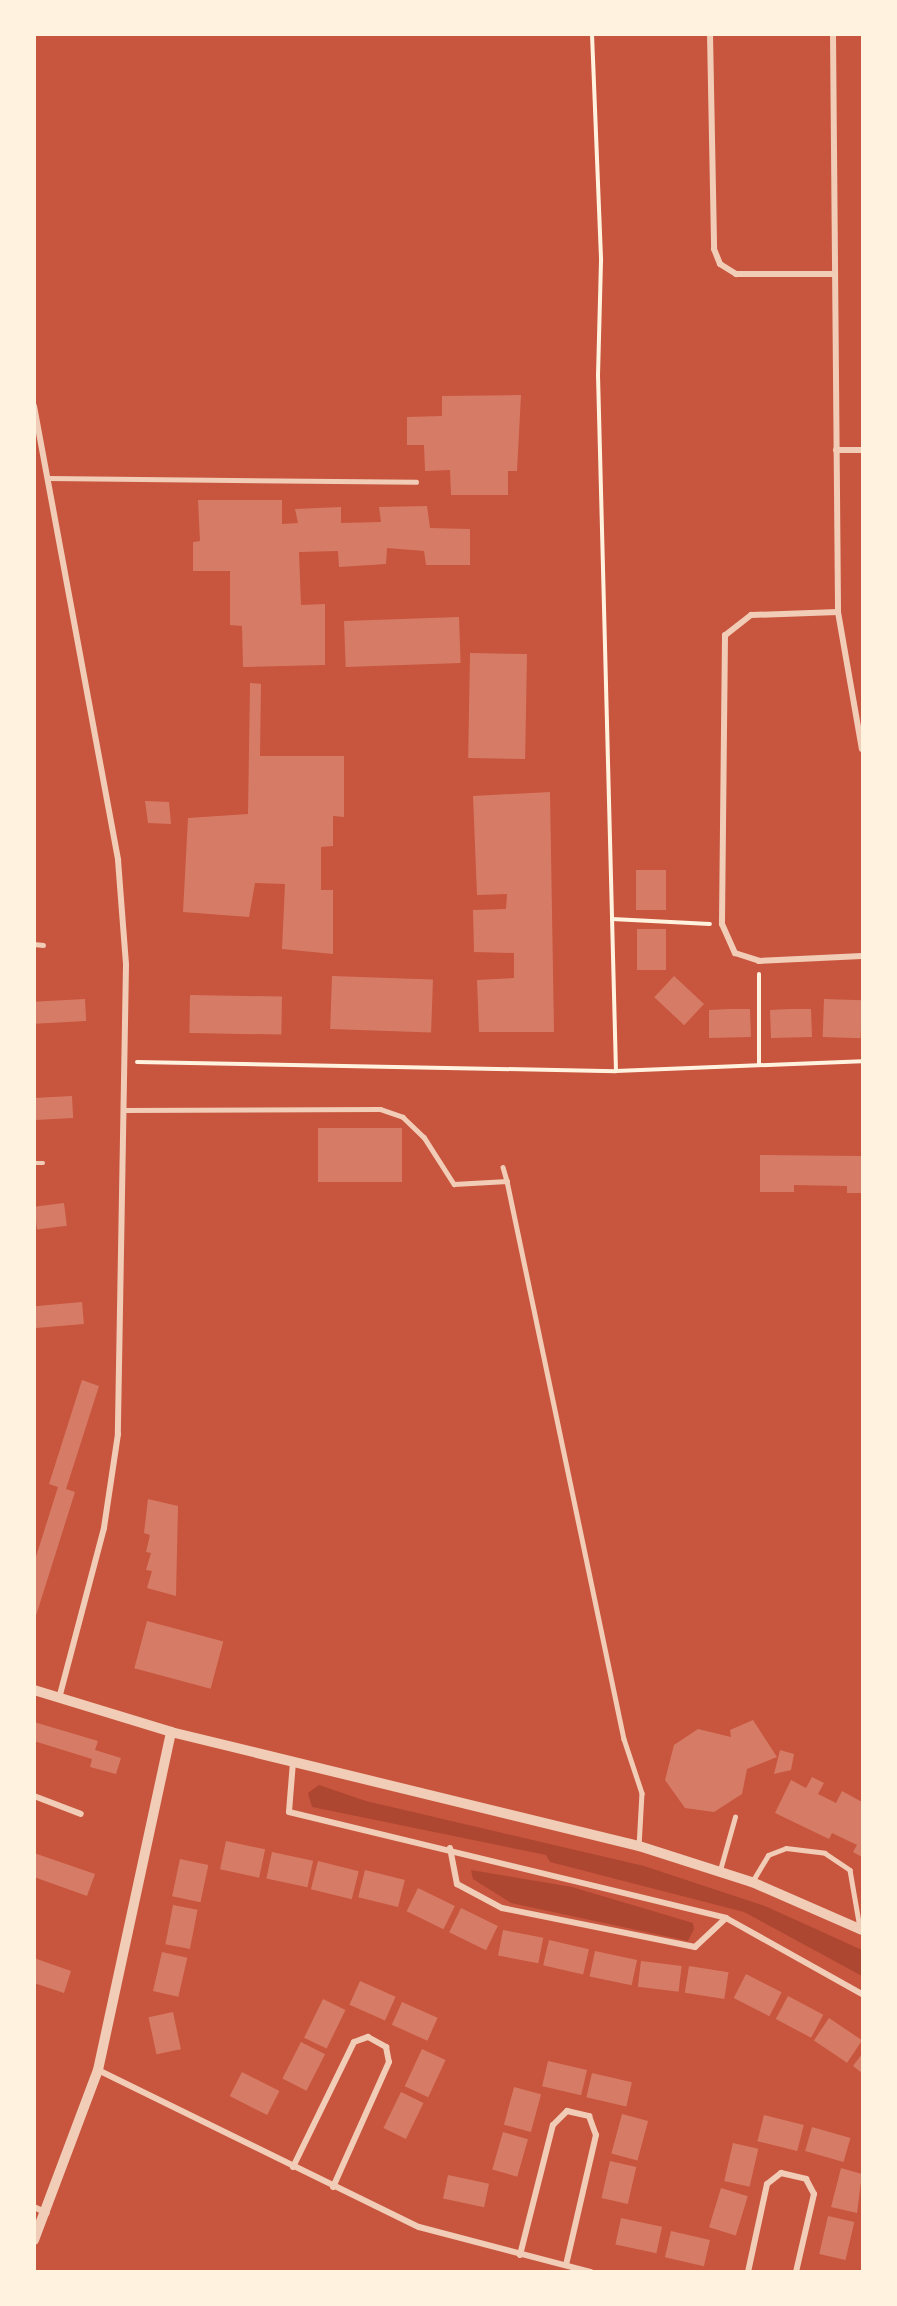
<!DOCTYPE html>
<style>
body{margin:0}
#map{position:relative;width:897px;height:2306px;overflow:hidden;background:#c8553d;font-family:"Times New Roman",serif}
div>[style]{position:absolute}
.green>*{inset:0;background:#ae4732}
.building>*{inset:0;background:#d67c66;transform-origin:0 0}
.path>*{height:4px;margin:-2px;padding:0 2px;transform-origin:2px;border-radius:2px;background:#fff3e0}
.service>*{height:4.5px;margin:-2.25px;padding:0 2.25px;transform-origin:2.25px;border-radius:2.25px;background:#f1ccb7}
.minor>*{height:6px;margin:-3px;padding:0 3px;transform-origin:3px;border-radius:3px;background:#f1ccb7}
.tertiary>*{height:10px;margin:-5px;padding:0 5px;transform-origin:5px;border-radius:5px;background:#f1ccb7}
span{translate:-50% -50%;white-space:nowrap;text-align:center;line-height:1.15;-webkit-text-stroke:6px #fff3e0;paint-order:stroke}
.frame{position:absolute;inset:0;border:36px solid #fff3e0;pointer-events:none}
</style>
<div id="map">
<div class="green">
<div style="clip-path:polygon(319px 1785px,366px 1801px,644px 1866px,765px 1906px,862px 1950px,862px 1976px,744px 1912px,550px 1862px,546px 1855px,312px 1807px,308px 1793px)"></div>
<div style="clip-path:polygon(471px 1870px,572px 1887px,693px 1923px,694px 1929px,688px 1941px,511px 1903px,473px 1879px)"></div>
</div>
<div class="building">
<div style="clip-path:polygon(521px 395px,517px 471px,508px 471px,508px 495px,451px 495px,450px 470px,425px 471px,424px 445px,407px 445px,407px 417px,442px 416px,442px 396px)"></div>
<div style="clip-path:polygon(198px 500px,282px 500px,282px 524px,298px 523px,295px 509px,341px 507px,341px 523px,381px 522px,379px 507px,427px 506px,430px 528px,470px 529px,470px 565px,426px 565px,424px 551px,387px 548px,386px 564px,339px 567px,338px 551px,299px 552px,301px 605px,325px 604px,325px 665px,243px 667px,242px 626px,230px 625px,230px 571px,193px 571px,193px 542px,200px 541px)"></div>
<div style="left:459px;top:617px;width:46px;height:115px;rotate:88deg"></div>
<div style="left:470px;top:653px;width:57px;height:105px;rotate:1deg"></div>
<div style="clip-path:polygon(250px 683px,261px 684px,260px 756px,344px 756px,344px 817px,333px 816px,333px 846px,321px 847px,321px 890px,333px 890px,333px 954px,282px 949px,285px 884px,255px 883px,249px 917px,183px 912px,188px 818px,248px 814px)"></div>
<div style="clip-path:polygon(550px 792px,554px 1032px,479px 1032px,477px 980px,514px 978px,514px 953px,474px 952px,473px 910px,506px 909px,507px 894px,477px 895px,473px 796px)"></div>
<div style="clip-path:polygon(145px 801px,169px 802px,171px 824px,148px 823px)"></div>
<div style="left:636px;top:870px;width:30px;height:40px"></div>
<div style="left:637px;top:929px;width:29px;height:41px"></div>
<div style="left:332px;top:976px;width:101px;height:53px;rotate:2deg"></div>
<div style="left:674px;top:976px;width:41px;height:29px;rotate:43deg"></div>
<div style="left:190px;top:995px;width:92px;height:38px;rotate:1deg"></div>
<div style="left:85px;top:999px;width:22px;height:51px;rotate:87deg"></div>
<div style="left:824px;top:999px;width:38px;height:38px;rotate:2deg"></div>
<div style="clip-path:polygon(730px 1009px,750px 1009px,751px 1037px,709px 1038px,709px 1010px)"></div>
<div style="clip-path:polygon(790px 1009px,811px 1009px,812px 1037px,771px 1038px,770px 1010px)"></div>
<div style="left:72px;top:1096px;width:22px;height:38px;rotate:87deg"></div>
<div style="left:318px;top:1128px;width:84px;height:54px"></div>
<div style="clip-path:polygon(760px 1155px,862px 1156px,862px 1193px,847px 1193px,847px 1186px,794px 1185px,794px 1192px,760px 1192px)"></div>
<div style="left:64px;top:1203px;width:23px;height:30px;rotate:83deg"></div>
<div style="left:82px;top:1302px;width:22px;height:48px;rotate:85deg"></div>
<div style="clip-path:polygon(82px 1380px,99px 1386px,66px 1489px,75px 1492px,34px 1622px,34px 1563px,58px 1487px,49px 1484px)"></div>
<div style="clip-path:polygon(148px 1499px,178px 1506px,176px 1596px,147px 1588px,152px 1571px,146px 1570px,151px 1553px,146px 1552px,150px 1535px,144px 1533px)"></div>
<div style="left:147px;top:1621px;width:79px;height:49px;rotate:15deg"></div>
<div style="clip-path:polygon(753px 1720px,777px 1757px,747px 1769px,742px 1794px,714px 1812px,685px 1808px,665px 1780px,674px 1745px,698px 1729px,731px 1737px,730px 1730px)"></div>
<div style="clip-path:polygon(34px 1722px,98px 1741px,95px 1750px,121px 1758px,116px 1774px,90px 1767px,92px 1759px,34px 1741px)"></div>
<div style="clip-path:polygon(780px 1750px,794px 1754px,791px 1770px,774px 1774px)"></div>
<div style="clip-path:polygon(812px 1777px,824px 1783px,818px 1794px,836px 1803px,842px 1791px,862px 1802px,862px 1857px,853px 1852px,857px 1845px,832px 1833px,829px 1839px,775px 1813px,791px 1780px,806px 1788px)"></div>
<div style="left:226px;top:1841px;width:40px;height:29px;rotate:12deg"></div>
<div style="left:272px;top:1852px;width:42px;height:27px;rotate:12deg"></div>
<div style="clip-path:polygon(34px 1853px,95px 1874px,87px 1896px,34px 1877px)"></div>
<div style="left:180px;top:1859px;width:29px;height:38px;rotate:12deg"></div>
<div style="left:318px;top:1861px;width:42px;height:29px;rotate:14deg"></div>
<div style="left:365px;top:1870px;width:41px;height:28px;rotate:14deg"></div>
<div style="left:418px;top:1888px;width:41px;height:26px;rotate:26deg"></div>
<div style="left:173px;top:1905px;width:25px;height:40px;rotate:11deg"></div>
<div style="left:461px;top:1908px;width:41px;height:27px;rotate:26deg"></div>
<div style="left:503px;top:1930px;width:41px;height:26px;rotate:11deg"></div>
<div style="left:549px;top:1940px;width:41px;height:26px;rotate:13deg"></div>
<div style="left:595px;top:1951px;width:43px;height:26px;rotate:12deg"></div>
<div style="left:162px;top:1952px;width:26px;height:40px;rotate:13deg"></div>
<div style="clip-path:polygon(34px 1958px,71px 1971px,64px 1993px,34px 1983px)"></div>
<div style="left:641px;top:1961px;width:41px;height:26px;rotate:7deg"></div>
<div style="left:689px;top:1966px;width:40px;height:27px;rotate:9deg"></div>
<div style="left:746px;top:1974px;width:40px;height:27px;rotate:27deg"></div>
<div style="left:360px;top:1981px;width:39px;height:26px;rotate:24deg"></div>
<div style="left:788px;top:1996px;width:40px;height:26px;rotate:28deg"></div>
<div style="left:323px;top:1999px;width:25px;height:43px;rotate:26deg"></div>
<div style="left:402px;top:2002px;width:39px;height:25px;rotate:24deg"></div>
<div style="left:173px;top:2012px;width:38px;height:25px;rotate:78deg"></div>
<div style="left:829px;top:2018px;width:40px;height:27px;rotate:34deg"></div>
<div style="left:301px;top:2042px;width:27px;height:41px;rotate:27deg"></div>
<div style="left:422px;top:2049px;width:26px;height:41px;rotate:25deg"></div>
<div style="clip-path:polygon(862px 2054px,862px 2073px,853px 2066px)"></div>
<div style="left:548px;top:2061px;width:40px;height:26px;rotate:13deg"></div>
<div style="left:242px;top:2072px;width:42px;height:27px;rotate:27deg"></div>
<div style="left:592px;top:2073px;width:41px;height:25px;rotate:13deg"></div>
<div style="left:514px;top:2087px;width:28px;height:39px;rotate:15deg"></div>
<div style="left:401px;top:2092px;width:25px;height:40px;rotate:26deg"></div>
<div style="left:622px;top:2114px;width:27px;height:41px;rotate:15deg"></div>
<div style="left:764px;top:2115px;width:41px;height:27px;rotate:14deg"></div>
<div style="left:812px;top:2127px;width:40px;height:25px;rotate:16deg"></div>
<div style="left:503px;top:2132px;width:26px;height:39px;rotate:16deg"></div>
<div style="left:733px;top:2143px;width:26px;height:39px;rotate:13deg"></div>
<div style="left:610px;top:2161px;width:27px;height:38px;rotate:13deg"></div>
<div style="clip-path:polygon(841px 2168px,862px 2174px,857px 2213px,831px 2207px)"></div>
<div style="left:448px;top:2175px;width:42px;height:24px;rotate:12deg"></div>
<div style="left:721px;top:2188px;width:28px;height:41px;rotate:17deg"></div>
<div style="left:828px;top:2216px;width:27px;height:39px;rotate:13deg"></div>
<div style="left:621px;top:2218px;width:42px;height:27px;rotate:12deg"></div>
<div style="left:671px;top:2231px;width:40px;height:27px;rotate:13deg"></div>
</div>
<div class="path">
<div style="left:592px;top:34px;width:227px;rotate:87.7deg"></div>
<div style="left:601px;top:261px;width:114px;rotate:91.5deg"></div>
<div style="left:598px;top:375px;width:696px;rotate:88.52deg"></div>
<div style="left:616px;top:1071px;width:246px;rotate:-2.3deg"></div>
<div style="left:612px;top:919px;width:98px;rotate:2.9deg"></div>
<div style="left:137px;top:1062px;width:479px;rotate:1.1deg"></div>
<div style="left:759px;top:1065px;width:91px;rotate:-90deg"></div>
</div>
<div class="service">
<div style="left:48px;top:478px;width:368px;rotate:0.6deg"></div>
<div style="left:34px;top:944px;width:9px;rotate:6deg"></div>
<div style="left:123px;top:1110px;width:257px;rotate:-0.2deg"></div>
<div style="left:380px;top:1109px;width:24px;rotate:19deg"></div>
<div style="left:403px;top:1117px;width:29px;rotate:44deg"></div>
<div style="left:424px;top:1137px;width:56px;rotate:57.4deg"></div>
<div style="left:454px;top:1184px;width:53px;rotate:-3.2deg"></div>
<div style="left:507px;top:1181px;width:570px;rotate:78.16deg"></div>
<div style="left:624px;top:1739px;width:57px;rotate:71.6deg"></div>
<div style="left:642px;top:1793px;width:53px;rotate:93.2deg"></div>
<div style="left:34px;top:1163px;width:9px"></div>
<div style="left:503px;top:1167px;width:15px;rotate:74deg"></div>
<div style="left:720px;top:1870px;width:55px;rotate:-74.2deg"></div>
<div style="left:752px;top:1882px;width:31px;rotate:-59deg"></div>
<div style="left:768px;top:1855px;width:19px;rotate:-21deg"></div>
<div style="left:786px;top:1848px;width:39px;rotate:7deg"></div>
<div style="left:825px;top:1853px;width:30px;rotate:34deg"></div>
<div style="left:850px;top:1870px;width:59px;rotate:80.2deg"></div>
</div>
<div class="minor">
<div style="left:710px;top:34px;width:215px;rotate:88.9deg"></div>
<div style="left:714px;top:249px;width:16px;rotate:68deg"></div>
<div style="left:720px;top:264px;width:19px;rotate:32deg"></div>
<div style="left:736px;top:274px;width:96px"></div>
<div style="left:833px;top:34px;width:578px;rotate:89.5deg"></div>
<div style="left:838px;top:612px;width:139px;rotate:80.1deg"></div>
<div style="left:34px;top:406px;width:462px;rotate:79.5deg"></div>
<div style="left:118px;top:860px;width:105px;rotate:85.6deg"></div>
<div style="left:126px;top:965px;width:469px;rotate:91deg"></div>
<div style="left:118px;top:1434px;width:95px;rotate:98.5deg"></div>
<div style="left:104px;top:1528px;width:176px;rotate:104.8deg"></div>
<div style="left:836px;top:450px;width:26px"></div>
<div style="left:838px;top:612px;width:87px;rotate:178deg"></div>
<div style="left:751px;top:615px;width:33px;rotate:142deg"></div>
<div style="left:725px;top:635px;width:289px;rotate:90.6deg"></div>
<div style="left:722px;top:924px;width:32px;rotate:66deg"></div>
<div style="left:735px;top:953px;width:25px;rotate:18deg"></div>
<div style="left:759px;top:961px;width:103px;rotate:-2.8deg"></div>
<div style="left:293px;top:1762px;width:50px;rotate:94.6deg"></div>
<div style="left:289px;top:1812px;width:450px;rotate:13.6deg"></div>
<div style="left:726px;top:1918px;width:156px;rotate:29.2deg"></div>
<div style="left:34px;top:1796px;width:50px;rotate:21deg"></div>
<div style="left:450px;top:1848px;width:37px;rotate:79deg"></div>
<div style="left:457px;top:1884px;width:51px;rotate:28.1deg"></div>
<div style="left:502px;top:1908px;width:197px;rotate:11.4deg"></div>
<div style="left:695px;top:1947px;width:42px;rotate:-43.1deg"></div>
<div style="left:98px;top:2070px;width:357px;rotate:26.1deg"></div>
<div style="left:419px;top:2227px;width:178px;rotate:14.7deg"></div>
<div style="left:293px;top:2167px;width:139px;rotate:-64deg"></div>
<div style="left:354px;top:2042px;width:15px;rotate:-20deg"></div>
<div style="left:368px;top:2037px;width:21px;rotate:29deg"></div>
<div style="left:386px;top:2047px;width:15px;rotate:79deg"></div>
<div style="left:389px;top:2062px;width:137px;rotate:114.1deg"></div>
<div style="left:34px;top:2207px;width:14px;rotate:25deg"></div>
<div style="left:520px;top:2255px;width:134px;rotate:-75.8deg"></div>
<div style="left:553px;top:2125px;width:20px;rotate:-45deg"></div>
<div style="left:567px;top:2111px;width:23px;rotate:13deg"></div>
<div style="left:589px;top:2116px;width:20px;rotate:70deg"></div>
<div style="left:596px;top:2135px;width:133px;rotate:103deg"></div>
<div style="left:748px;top:2272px;width:90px;rotate:-77.8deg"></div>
<div style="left:767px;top:2184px;width:18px;rotate:-38deg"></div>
<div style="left:781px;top:2173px;width:26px;rotate:13deg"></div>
<div style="left:806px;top:2179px;width:17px;rotate:62deg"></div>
<div style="left:814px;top:2194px;width:80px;rotate:103deg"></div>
</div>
<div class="tertiary">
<div style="left:34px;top:1690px;width:143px;rotate:17deg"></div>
<div style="left:171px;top:1732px;width:482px;rotate:13.7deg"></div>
<div style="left:639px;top:1846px;width:119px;rotate:17.7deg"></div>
<div style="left:752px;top:1882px;width:120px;rotate:23.6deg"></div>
<div style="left:34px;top:2240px;width:182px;rotate:-69.4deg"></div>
<div style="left:98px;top:2070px;width:346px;rotate:-77.8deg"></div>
</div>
<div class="frame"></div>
</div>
